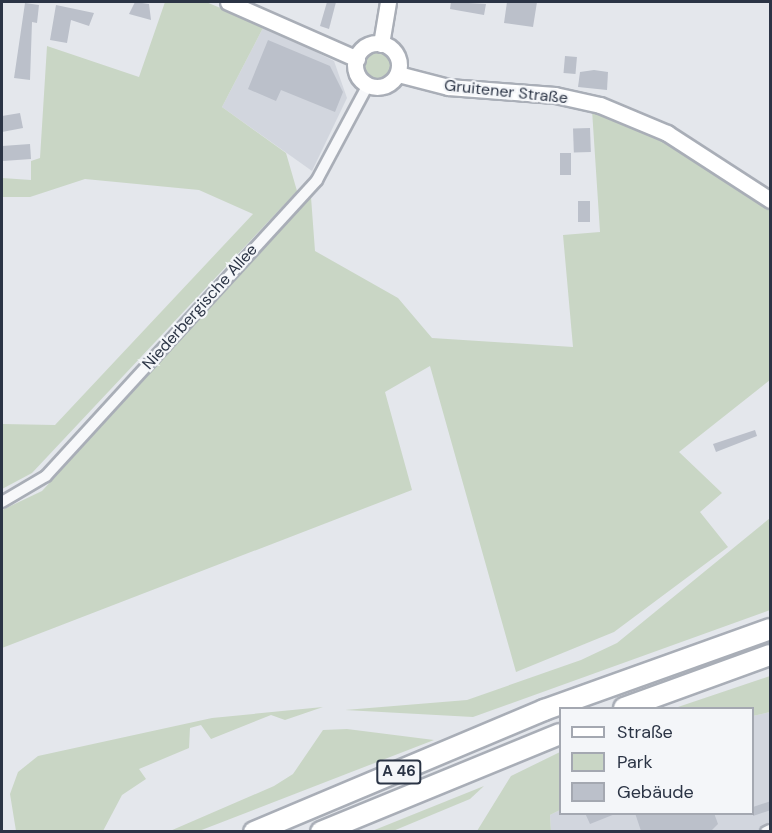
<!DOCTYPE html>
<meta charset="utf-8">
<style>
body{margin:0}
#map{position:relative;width:772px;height:833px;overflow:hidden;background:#e4e7ec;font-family:"DM Sans",sans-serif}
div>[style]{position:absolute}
.built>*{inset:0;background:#d2d6de}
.green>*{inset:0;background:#c9d6c5}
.round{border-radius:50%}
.building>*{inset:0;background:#bbc0ca;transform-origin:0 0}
.roads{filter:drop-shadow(2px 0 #a9aeb7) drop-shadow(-2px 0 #a9aeb7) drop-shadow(0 2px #a9aeb7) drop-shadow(0 -2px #a9aeb7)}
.street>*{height:10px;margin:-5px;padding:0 5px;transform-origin:5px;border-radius:5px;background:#f7f8fa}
.secondary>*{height:15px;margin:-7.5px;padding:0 7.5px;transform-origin:7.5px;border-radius:7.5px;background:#fff}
.secondary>.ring{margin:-7.5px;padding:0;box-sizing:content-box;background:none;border:15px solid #fff;border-radius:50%}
.highway>*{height:20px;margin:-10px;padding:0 10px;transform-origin:10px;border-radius:10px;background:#fff}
span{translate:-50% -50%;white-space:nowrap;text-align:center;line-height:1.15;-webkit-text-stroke:4.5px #f4f6f9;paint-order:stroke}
.shield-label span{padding:2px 4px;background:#f4f6f9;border:2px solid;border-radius:4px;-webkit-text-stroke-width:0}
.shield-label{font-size:15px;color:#2b3445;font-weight:700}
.street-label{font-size:16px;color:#2b3445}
.frame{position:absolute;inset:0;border:3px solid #2b3445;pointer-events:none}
.legend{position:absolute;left:559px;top:707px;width:195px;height:108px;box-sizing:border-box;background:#f4f6f9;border:2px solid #a4a8b1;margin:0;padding:8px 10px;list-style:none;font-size:18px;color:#2b3445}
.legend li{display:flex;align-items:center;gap:12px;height:30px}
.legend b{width:30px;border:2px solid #a4a8b1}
</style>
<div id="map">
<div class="built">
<div style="clip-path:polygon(264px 26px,334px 61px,347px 98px,312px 171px,222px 107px)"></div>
<div style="clip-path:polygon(770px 712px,770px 831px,551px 831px,550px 815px,560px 810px,752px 814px,753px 716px)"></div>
</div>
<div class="green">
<div style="clip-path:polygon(165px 2px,206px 2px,264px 26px,222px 107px,286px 153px,297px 191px,32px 473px,2px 489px,2px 424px,55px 425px,253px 214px,199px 190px,85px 179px,30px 197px,2px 197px,2px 178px,31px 180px,31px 161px,40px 158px,47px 46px,139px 77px)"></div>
<div class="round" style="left:363px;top:51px;width:28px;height:28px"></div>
<div style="clip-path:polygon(592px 110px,671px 139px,724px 170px,770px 208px,770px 380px,679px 452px,722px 493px,700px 512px,728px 547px,614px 632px,516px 672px,430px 366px,385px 392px,412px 490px,2px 648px,2px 510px,42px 491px,311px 197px,315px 251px,398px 298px,432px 338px,573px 347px,563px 235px,600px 232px)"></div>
<div style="clip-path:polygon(770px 518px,770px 610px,473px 717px,345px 710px,467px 700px,581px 660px,617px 643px)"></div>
<div style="clip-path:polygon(770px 676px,770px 712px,753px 716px,752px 708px,675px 708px)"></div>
<div style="clip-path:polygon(323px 707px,285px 720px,271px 715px,211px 739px,201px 725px,190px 728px,189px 748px,139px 769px,146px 779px,122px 795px,103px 831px,16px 831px,10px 794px,18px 772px,38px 756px,212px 718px)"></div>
<div style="clip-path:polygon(347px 729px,434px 740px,199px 831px,170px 831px,274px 786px,293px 774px,323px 730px)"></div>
<div style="clip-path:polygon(560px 752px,560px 810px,550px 815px,551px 831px,477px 831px,511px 776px)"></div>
<div style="clip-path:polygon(484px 786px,470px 799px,393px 831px,372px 831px)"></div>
</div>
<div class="building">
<div style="clip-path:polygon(135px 2px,149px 4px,151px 20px,129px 14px)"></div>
<div style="clip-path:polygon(327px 2px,336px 2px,329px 29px,320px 26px)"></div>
<div style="clip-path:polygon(451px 2px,486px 4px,484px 15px,450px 9px)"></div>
<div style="clip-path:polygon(507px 2px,537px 2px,533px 27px,504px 23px)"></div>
<div style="clip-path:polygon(25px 3px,39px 5px,37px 23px,32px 22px,30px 80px,14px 78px)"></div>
<div style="clip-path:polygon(56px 5px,94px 13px,89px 26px,71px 20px,67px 43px,50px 40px)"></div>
<div style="clip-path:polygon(268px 40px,330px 66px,343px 92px,335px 112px,281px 90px,276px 101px,248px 89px)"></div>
<div style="left:565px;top:56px;width:12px;height:17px;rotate:5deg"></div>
<div style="clip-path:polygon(594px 70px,608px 72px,607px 90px,578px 87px,580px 72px)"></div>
<div style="clip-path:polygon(20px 113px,23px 128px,2px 132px,2px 116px)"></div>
<div style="left:590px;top:128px;width:24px;height:17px;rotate:88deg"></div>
<div style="left:30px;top:144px;width:15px;height:28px;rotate:86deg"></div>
<div style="left:560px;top:153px;width:11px;height:22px"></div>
<div style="left:578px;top:201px;width:12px;height:21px"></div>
<div style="clip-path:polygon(755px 430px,757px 436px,716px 452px,713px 444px)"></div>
<div style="clip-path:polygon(771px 801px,771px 810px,753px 816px,753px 807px)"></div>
<div style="clip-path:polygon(585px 813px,615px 813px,615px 814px,590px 824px)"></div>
<div style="clip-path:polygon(635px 813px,714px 813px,718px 824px,711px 831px,641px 831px)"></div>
</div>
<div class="roads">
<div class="street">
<div style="left:2px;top:502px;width:51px;rotate:-30.6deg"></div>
<div style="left:46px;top:476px;width:401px;rotate:-47.5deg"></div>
<div style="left:317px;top:180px;width:108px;rotate:-61.8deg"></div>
<div style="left:766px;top:832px;width:4px;rotate:-27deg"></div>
</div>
<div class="secondary">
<div style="left:228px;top:2px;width:141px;rotate:23.8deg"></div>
<div class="ring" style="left:355px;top:43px;width:29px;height:29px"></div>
<div style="left:381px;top:44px;width:43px;rotate:-80.5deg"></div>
<div style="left:398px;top:74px;width:52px;rotate:14.6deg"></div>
<div style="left:448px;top:87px;width:107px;rotate:4.3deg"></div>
<div style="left:555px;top:95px;width:46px;rotate:12.5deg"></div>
<div style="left:600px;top:105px;width:73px;rotate:22.7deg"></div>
<div style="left:667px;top:133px;width:123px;rotate:33deg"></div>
</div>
<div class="highway">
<div style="left:624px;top:708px;width:155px;rotate:-20deg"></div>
<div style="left:254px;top:832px;width:315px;rotate:-22.8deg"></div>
<div style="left:544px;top:710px;width:240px;rotate:-19.7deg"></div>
<div style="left:321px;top:832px;width:258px;rotate:-22.3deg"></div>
</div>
</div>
<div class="shield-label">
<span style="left:399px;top:772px">A 46</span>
</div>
<div class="street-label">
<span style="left:506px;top:92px;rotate:6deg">Gruitener Straße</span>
<span style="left:200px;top:307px;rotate:-48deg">Niederbergische Allee</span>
</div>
<div class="frame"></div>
<ul class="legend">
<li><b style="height:8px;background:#fff"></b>Straße</li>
<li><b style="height:16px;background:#c9d6c5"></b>Park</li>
<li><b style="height:16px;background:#bbc0ca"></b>Gebäude</li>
</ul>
</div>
